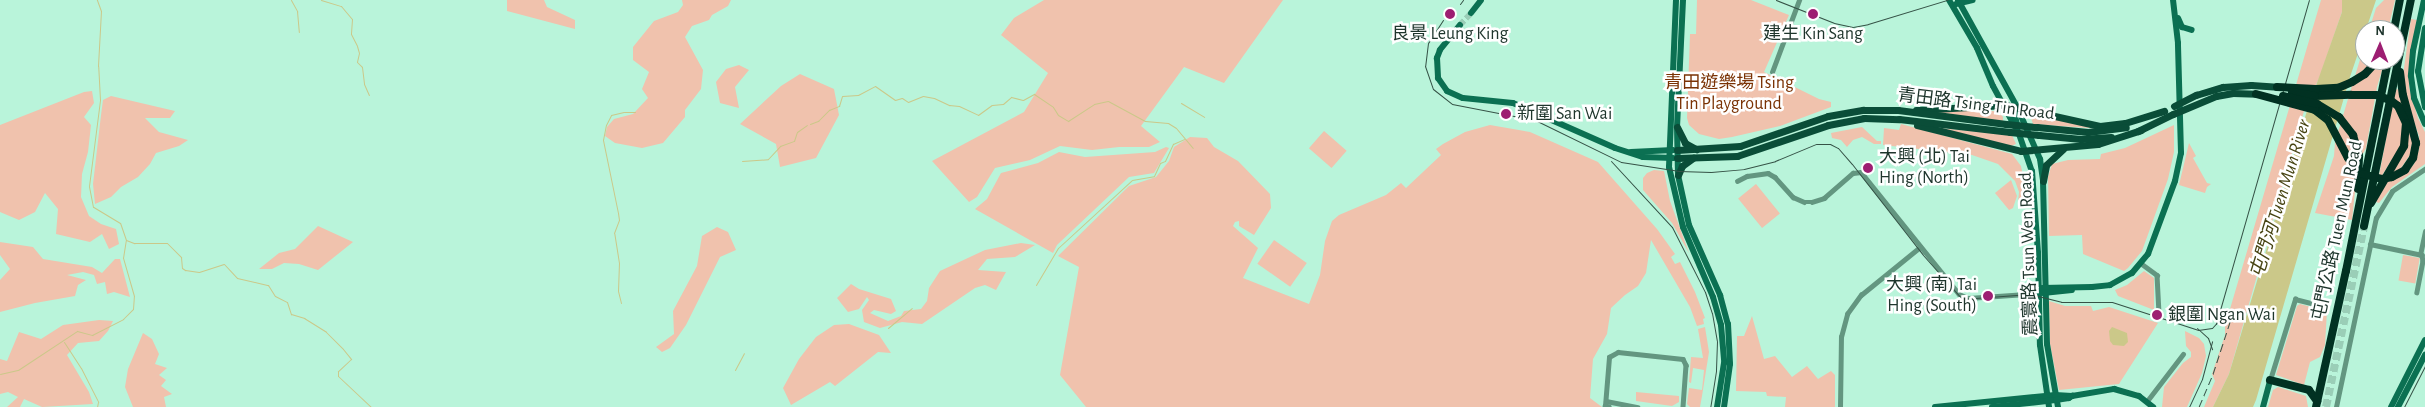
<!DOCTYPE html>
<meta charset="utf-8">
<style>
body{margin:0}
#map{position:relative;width:2425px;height:407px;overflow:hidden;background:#b9f4da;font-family:"Alegreya Sans","Noto Sans TC",sans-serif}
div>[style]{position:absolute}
.green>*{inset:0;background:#f0c2ad;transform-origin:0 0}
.water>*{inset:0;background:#cbc889}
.stream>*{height:1px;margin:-0.5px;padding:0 0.5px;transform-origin:0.5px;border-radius:0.5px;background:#cbc889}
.secondary-tunnel>*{height:6px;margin-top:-3px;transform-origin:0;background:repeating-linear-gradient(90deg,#9aceb7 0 6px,transparent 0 9px)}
.highway-tunnel>*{height:8px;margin-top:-4px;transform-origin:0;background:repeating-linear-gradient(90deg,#9aceb7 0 8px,transparent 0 12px)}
.street>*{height:4.5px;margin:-2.25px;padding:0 2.25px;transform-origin:2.25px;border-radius:2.25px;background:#639680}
.secondary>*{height:6px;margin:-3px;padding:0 3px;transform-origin:3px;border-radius:3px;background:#0b7052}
.primary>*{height:7px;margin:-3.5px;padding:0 3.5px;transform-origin:3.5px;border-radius:3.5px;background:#0a4d38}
.highway>*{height:8px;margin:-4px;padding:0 4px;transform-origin:4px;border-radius:4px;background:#013122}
.tram>*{height:1px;margin:-0.5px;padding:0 0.5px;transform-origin:0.5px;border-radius:0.5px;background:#355246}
.rail>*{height:1px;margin-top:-0.5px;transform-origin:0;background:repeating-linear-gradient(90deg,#355246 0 8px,transparent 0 12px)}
.primary-bridge>*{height:7px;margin:-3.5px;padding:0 3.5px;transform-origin:3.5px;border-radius:3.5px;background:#0a4d38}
.highway-bridge>*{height:8px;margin:-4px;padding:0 4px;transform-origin:4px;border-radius:4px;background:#013122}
.dots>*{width:14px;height:14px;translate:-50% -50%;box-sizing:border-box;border:2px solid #fff;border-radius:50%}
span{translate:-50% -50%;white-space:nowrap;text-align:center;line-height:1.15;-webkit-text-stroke:5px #fff;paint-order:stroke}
.poi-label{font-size:18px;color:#1e352c}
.left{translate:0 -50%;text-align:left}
.right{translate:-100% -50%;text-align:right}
.park-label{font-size:18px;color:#7a3204}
.street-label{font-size:18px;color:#1e352c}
.water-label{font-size:19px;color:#474413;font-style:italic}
.north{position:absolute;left:2355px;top:20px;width:50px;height:50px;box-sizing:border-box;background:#fff;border:1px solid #a5aeab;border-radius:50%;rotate:1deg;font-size:14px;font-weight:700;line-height:20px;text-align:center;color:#1e352c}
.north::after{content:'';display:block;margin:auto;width:18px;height:22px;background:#9d1e72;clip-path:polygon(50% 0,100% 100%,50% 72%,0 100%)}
</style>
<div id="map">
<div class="green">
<div style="clip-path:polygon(507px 0,544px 0,547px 7px,575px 20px,575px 29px,507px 11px)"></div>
<div style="clip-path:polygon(682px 0,731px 0,728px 6px,712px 15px,709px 20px,692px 26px,685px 37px,703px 70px,701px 89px,685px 110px,685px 117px,663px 143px,642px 148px,615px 143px,605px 136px,607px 127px,614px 119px,633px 114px,648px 98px,642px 89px,649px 72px,633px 60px,633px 47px,654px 21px,678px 12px,683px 5px)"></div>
<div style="clip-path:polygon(1044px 0,1283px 0,1224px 83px,1184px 67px,1141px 126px,1160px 142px,1149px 147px,1119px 147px,1092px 150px,1060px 146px,1030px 160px,995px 168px,977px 197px,969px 202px,932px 161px,1024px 112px,1048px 73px,1001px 35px,1014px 18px)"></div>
<div style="clip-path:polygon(1697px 0,1751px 0,1789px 15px,1764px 72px,1819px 99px,1831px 102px,1831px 107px,1780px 126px,1732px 137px,1719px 139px,1699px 134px,1689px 125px,1687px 118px,1690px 34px,1696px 34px)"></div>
<div style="clip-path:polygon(2321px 0,2342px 0,2342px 12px,2320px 76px,2304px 111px,2229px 374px,2213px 407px,2204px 407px,2215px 381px,2212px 374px,2225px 335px,2225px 326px)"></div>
<div style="clip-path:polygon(2384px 0,2395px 0,2388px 30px,2369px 30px,2376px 8px)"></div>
<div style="clip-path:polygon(2411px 19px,2417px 20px,2409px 64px,2409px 87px,2418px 118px,2425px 132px,2425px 164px,2392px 187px,2379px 203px,2376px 202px,2401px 145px,2381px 177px,2379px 176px,2395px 90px,2398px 89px,2413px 139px,2410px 155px,2401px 168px,2405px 174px,2414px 164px,2419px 149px,2419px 136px,2407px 102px,2403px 75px)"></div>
<div style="clip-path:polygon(2365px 43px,2365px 60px,2385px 60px,2377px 87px,2366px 148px,2358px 163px,2352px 220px,2315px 213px,2334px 156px,2335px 142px)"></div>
<div style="clip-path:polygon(739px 65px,749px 70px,735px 87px,739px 108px,720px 103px,716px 82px,726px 69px)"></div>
<div style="clip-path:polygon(800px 74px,834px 89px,839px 115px,816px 158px,780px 167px,776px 144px,740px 124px,781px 86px)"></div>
<div style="clip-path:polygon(92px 91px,94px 103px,84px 117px,91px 125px,88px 152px,82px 174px,81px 197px,89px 216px,101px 224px,116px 229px,119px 244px,109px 249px,102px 234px,90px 242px,56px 234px,58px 209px,45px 193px,35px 212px,19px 220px,0 212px,0 125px,84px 92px)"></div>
<div style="clip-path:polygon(111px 96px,175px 111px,170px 118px,145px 118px,159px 132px,188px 140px,179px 146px,156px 153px,150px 164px,138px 177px,121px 187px,111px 197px,95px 204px,93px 184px,101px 115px,103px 100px)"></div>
<div style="clip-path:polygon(1985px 108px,1986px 110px,1999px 112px,2003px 117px,2003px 121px,1933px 112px)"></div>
<div style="clip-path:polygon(2033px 114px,2102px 129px,2033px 124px,2031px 118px)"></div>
<div style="clip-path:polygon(1901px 124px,2012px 154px,2021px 166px,2028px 202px,2018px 202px,2019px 192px,2015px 181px,1998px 164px,1972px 155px,1883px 145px,1884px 128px,1899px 130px)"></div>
<div style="clip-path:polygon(1490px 125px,1530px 132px,1598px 162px,1657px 229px,1675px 254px,1671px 257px,1675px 264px,1680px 262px,1695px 292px,1705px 318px,1703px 319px,1704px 324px,1697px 326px,1690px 307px,1651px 240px,1646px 273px,1638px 286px,1625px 295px,1611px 308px,1607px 334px,1593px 359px,1590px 398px,1602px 407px,1086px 407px,1060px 375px,1079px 267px,1058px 256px,1129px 186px,1156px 177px,1169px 161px,1174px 147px,1190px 137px,1207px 138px,1214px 147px,1238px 161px,1270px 194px,1271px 208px,1254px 235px,1239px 226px,1239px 221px,1235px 222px,1233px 226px,1258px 248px,1243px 278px,1309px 304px,1320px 275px,1325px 241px,1332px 221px,1339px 215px,1386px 195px,1401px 183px,1406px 188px,1441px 155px,1436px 149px,1443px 144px,1465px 132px)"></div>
<div style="clip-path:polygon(2174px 125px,2174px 152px,2168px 179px,2142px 251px,2128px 268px,2124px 271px,2083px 254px,2082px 235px,2049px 236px,2048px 177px,2052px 164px,2068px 160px,2100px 159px,2101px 154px,2125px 148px)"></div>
<div style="clip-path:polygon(1862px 127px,1877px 141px,1881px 141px,1881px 144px,1874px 144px,1862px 137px,1853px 140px,1847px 147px,1841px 140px,1832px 138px,1831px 133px)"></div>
<div style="clip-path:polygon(1939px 128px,2012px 135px,2016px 144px,2011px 146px)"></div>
<div style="left:1324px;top:131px;width:30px;height:23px;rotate:41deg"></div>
<div style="clip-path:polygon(2189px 143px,2196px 156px,2193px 158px,2207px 183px,2211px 184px,2207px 187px,2205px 193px,2179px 185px)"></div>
<div style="clip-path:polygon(1166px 147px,1169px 148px,1154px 173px,1129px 177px,1057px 245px,1053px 253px,975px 209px,987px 199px,1001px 173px,1038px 163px,1059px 152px,1085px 157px,1155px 152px)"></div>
<div style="clip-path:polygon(1654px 170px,1664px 171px,1670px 201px,1689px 253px,1672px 223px,1643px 190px,1643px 178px,1647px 173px)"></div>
<div style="clip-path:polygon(2011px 180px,2017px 196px,2013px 208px,2009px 210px,1995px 193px)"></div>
<div style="left:1756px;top:184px;width:38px;height:23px;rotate:51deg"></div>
<div style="clip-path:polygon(318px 226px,353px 242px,318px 270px,299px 264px,284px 263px,272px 269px,259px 269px,279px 253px,295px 249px)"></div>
<div style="clip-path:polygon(717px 227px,728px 232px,736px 250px,720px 257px,686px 325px,670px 348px,662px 352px,656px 347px,674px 334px,673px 311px,697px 266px,702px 236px)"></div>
<div style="left:1274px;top:240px;width:40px;height:29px;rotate:35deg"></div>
<div style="clip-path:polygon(0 242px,33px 247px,43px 259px,92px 267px,102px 273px,115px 259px,120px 259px,130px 297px,114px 292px,107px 294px,105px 282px,97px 284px,94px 275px,83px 272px,67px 275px,86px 280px,78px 285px,75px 296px,35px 303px,0 312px,0 280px,10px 269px,0 255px)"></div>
<div style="clip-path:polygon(1021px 243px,1035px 245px,1015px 257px,987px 259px,978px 270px,1006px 272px,996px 290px,985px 285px,975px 288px,922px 324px,902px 322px,880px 328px,864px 322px,862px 310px,869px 300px,867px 297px,859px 309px,848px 312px,837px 298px,851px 284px,859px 289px,891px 299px,896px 311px,891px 314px,874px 310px,870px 313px,888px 321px,901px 316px,904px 311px,921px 309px,927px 301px,929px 288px,940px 271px,985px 250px)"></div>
<div style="left:2403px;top:255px;width:17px;height:26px;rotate:10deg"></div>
<div style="clip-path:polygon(2144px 271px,2154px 278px,2154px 310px,2118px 296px,2115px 290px,2127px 285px)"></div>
<div style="clip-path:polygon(2049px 301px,2065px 306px,2091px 306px,2093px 311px,2109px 307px,2158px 323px,2119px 384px,2059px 390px,2050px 344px)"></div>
<div style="clip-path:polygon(2300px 304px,2327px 311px,2325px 345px,2320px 357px,2310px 362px,2304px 385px,2276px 375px,2297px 306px)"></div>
<div style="clip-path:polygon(1752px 316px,1764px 359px,1775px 356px,1792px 377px,1807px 366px,1818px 379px,1831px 371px,1835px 375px,1835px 407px,1785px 407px,1786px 397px,1767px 396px,1766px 392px,1736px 391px,1737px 336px,1744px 336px)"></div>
<div style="clip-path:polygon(99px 320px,113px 321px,108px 331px,99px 341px,78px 343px,67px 355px,89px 392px,93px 404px,42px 407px,24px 399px,20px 407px,7px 407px,18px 397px,8px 392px,0 394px,0 359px,7px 361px,19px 332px,41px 339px,63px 325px)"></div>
<div style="clip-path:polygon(849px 324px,879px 335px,891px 353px,878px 352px,835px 386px,830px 382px,791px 405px,783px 388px,799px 359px,816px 337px,834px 325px)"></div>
<div style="clip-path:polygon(1705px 327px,1709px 352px,1702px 396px,1700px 407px,1690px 407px,1687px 404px,1689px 388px,1702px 390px,1704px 370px,1693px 368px,1691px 383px,1689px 382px,1691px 357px,1703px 358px,1698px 329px)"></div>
<div style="clip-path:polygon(2185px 331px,2199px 338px,2204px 344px,2206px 356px,2202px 373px,2187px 407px,2162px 407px,2164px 387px,2183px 363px,2191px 357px,2191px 352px,2186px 346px)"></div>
<div style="clip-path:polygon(143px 333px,152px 339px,159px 354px,155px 364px,167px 368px,159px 375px,166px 380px,161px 386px,172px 394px,164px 397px,166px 407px,133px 407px,125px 387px,128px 369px)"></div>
<div style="clip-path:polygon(2278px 387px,2306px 396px,2308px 407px,2268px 407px,2273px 390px)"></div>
<div style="clip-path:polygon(1636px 392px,1679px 396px,1679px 402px,1672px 406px,1636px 401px)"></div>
</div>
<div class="water">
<div style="clip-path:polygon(2342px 0,2376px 0,2350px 77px,2256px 400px,2253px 407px,2213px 407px,2229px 374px,2269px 241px,2271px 242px,2274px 222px,2306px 114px,2342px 12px)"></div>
<div style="clip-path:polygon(2112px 327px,2127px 333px,2128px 342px,2124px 346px,2113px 345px,2110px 341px,2109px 331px)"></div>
</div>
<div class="stream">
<div style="left:291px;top:0;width:13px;rotate:61deg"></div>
<div style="left:297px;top:11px;width:21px;rotate:85deg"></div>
<div style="left:321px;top:0;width:21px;rotate:17deg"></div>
<div style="left:341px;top:6px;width:17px;rotate:50deg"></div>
<div style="left:352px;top:19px;width:15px;rotate:94deg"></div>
<div style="left:351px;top:34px;width:13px;rotate:63deg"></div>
<div style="left:357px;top:46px;width:7px;rotate:74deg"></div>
<div style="left:359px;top:53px;width:9px;rotate:103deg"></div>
<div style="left:357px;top:62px;width:7px;rotate:45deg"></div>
<div style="left:362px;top:67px;width:17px;rotate:83deg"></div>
<div style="left:364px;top:84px;width:12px;rotate:66deg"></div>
<div style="left:1181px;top:103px;width:27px;rotate:31deg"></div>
<div style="left:810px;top:124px;width:9px;rotate:-21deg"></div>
<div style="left:818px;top:121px;width:16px;rotate:-45deg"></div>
<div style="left:829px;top:110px;width:11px;rotate:-22deg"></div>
<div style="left:839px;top:106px;width:10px;rotate:-73deg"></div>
<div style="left:842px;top:96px;width:16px;rotate:-4deg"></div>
<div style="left:858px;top:95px;width:19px;rotate:-28deg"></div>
<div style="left:875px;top:86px;width:24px;rotate:35deg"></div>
<div style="left:895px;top:100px;width:7px;rotate:-16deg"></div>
<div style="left:902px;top:98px;width:7px;rotate:34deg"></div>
<div style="left:908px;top:102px;width:16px;rotate:-22deg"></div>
<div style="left:923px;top:96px;width:11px;rotate:10deg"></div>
<div style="left:934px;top:98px;width:17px;rotate:25deg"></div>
<div style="left:949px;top:105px;width:10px;rotate:6deg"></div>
<div style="left:959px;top:106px;width:21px;rotate:25deg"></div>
<div style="left:978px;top:115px;width:17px;rotate:-36deg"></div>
<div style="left:992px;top:105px;width:11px;rotate:-5deg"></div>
<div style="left:1003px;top:104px;width:11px;rotate:-41deg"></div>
<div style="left:1011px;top:97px;width:12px;rotate:14deg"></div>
<div style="left:1023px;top:100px;width:13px;rotate:-29deg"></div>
<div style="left:1034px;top:94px;width:23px;rotate:34deg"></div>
<div style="left:1053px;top:107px;width:9px;rotate:58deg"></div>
<div style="left:1058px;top:115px;width:12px;rotate:31deg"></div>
<div style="left:1068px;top:121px;width:31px;rotate:-33deg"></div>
<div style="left:1094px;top:104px;width:14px;rotate:-12deg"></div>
<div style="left:1108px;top:101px;width:42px;rotate:28.4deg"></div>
<div style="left:1145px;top:121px;width:23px;rotate:5deg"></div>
<div style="left:1168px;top:123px;width:9px;rotate:32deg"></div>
<div style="left:1176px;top:128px;width:26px;rotate:50deg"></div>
<div style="left:742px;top:161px;width:26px;rotate:-4deg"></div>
<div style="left:768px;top:159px;width:18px;rotate:-47deg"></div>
<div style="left:780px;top:146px;width:15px;rotate:-20deg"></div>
<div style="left:794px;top:141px;width:9px;rotate:-72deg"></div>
<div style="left:797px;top:132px;width:12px;rotate:-35deg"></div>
<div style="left:126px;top:240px;width:9px;rotate:21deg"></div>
<div style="left:134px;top:243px;width:33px"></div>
<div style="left:167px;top:243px;width:20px;rotate:45deg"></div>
<div style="left:181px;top:257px;width:11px;rotate:85deg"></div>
<div style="left:182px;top:268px;width:4px;rotate:34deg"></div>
<div style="left:185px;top:270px;width:14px;rotate:8deg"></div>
<div style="left:199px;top:272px;width:26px;rotate:-18deg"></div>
<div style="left:224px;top:264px;width:19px;rotate:47deg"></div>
<div style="left:237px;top:278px;width:32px;rotate:13deg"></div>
<div style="left:268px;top:285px;width:13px;rotate:58deg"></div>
<div style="left:275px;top:296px;width:13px;rotate:27deg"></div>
<div style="left:287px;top:302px;width:13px;rotate:72deg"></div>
<div style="left:291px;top:314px;width:14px;rotate:17deg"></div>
<div style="left:304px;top:318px;width:26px;rotate:32deg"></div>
<div style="left:326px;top:332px;width:24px;rotate:45deg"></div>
<div style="left:343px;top:349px;width:13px;rotate:51deg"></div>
<div style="left:351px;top:359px;width:18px;rotate:137deg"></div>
<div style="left:338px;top:371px;width:5px;rotate:90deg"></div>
<div style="left:338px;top:376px;width:45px;rotate:43.2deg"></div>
<div style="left:1036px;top:285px;width:43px;rotate:-59.3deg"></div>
<div style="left:1058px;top:248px;width:100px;rotate:-42.6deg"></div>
<div style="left:1132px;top:180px;width:22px;rotate:-10deg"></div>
<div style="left:1154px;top:176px;width:14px;rotate:-65deg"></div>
<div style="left:1160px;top:163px;width:5px;rotate:-22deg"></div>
<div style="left:1165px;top:161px;width:19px;rotate:-65deg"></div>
<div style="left:1173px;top:144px;width:12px;rotate:-24deg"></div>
<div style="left:621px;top:303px;width:12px;rotate:-104deg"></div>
<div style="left:618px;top:291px;width:28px;rotate:-88deg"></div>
<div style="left:619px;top:263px;width:30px;rotate:-99deg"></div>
<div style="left:614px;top:233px;width:14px;rotate:-69deg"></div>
<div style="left:619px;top:220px;width:7px;rotate:-98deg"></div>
<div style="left:618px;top:213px;width:75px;rotate:-101.6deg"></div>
<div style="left:603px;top:140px;width:15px;rotate:-79deg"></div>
<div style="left:606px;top:125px;width:11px;rotate:-63deg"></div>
<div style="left:611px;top:115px;width:13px;rotate:-13deg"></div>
<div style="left:624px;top:112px;width:11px"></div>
<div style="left:888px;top:328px;width:31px;rotate:-40deg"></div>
<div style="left:64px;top:342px;width:31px;rotate:57deg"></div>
<div style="left:81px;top:368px;width:38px;rotate:63deg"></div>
<div style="left:98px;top:402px;width:5px;rotate:101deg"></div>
<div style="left:735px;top:370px;width:19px;rotate:-62deg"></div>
<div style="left:0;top:374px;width:18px;rotate:-13deg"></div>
<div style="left:18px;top:370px;width:71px;rotate:-33.5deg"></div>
<div style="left:77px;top:331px;width:16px;rotate:15deg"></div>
<div style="left:92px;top:335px;width:35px;rotate:-27deg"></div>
<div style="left:123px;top:319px;width:14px;rotate:-45deg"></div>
<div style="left:133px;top:309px;width:13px;rotate:-86deg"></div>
<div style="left:134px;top:296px;width:40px;rotate:-106deg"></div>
<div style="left:123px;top:258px;width:18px;rotate:-81deg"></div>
<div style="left:126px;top:240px;width:18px;rotate:-109deg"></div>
<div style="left:120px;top:223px;width:31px;rotate:-149deg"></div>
<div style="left:93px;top:207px;width:21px;rotate:-101deg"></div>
<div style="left:89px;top:186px;width:87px;rotate:-82.7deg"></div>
<div style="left:100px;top:100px;width:34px;rotate:-93deg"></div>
<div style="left:98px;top:66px;width:55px;rotate:-86.9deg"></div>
<div style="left:101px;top:11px;width:12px;rotate:-110deg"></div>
</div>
<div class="secondary-tunnel">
<div style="left:1460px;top:25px;width:16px;rotate:-47deg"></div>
</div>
<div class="highway-tunnel">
<div style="left:2326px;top:407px;width:185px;rotate:-78.1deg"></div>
</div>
<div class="street">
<div style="left:1772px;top:72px;width:77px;rotate:-69.4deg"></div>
<div style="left:1737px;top:181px;width:11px;rotate:-27deg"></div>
<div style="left:1747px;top:176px;width:21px;rotate:-8deg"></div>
<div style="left:1768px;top:173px;width:8px;rotate:30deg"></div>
<div style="left:1775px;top:177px;width:27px;rotate:48deg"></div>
<div style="left:1793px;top:197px;width:12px;rotate:24deg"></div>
<div style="left:1804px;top:202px;width:8px"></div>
<div style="left:1812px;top:202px;width:13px;rotate:-18deg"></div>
<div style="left:1824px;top:198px;width:38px;rotate:-41deg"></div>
<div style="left:1853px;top:173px;width:8px;rotate:-7deg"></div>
<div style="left:1861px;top:172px;width:156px;rotate:51.2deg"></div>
<div style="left:1959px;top:294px;width:10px;rotate:24deg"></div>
<div style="left:1968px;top:298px;width:71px;rotate:-4deg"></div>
<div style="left:2370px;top:244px;width:53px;rotate:11.9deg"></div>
<div style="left:2422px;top:255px;width:6px;rotate:81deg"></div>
<div style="left:2423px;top:261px;width:32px;rotate:101deg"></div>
<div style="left:2420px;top:255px;width:24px;rotate:-78deg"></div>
<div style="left:2142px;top:264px;width:19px;rotate:36deg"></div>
<div style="left:2157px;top:275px;width:34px;rotate:87deg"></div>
<div style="left:2025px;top:294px;width:9px;rotate:32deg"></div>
<div style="left:2033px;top:299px;width:11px;rotate:56deg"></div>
<div style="left:2270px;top:380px;width:85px;rotate:-72.8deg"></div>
<div style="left:2295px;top:299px;width:32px;rotate:14deg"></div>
<div style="left:1606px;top:401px;width:32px;rotate:11deg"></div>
<div style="left:2147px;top:401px;width:59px;rotate:-52.5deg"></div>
<div style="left:1609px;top:407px;width:4px;rotate:-166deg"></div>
<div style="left:1605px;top:406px;width:49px;rotate:-85.3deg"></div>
<div style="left:1609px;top:357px;width:10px;rotate:-29deg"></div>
<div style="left:1618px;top:352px;width:65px;rotate:6.1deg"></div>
<div style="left:1683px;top:359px;width:7px;rotate:63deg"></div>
<div style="left:1686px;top:365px;width:42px;rotate:94.1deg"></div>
<div style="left:1840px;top:407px;width:70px;rotate:-89.2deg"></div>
<div style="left:1841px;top:337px;width:24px;rotate:-75deg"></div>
<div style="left:1847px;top:314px;width:24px;rotate:-54deg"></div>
<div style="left:1861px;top:295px;width:76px;rotate:-39.1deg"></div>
<div style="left:2336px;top:407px;width:193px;rotate:-78.1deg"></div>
<div style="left:2376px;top:218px;width:31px;rotate:-59deg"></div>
<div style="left:2392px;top:191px;width:40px;rotate:-34deg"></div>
</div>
<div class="secondary">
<div style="left:1676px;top:0;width:167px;rotate:92.4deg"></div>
<div style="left:1669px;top:167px;width:62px;rotate:76.9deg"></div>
<div style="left:1683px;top:227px;width:76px;rotate:66.8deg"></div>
<div style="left:1713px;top:297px;width:29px;rotate:74deg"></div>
<div style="left:1721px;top:325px;width:38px;rotate:85deg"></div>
<div style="left:1724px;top:363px;width:45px;rotate:99deg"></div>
<div style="left:1683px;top:0;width:127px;rotate:92.7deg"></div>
<div style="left:1677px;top:127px;width:48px;rotate:88.8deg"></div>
<div style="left:1678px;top:175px;width:51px;rotate:77.6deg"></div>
<div style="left:1689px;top:225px;width:77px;rotate:66.1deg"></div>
<div style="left:1720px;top:295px;width:30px;rotate:75deg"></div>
<div style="left:1728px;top:324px;width:40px;rotate:87.1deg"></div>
<div style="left:1730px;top:364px;width:43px;rotate:97.9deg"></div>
<div style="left:1949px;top:0;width:56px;rotate:59.7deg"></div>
<div style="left:1977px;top:48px;width:41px;rotate:67.2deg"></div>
<div style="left:1993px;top:86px;width:55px;rotate:61.6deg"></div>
<div style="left:2019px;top:134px;width:39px;rotate:71deg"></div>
<div style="left:2032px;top:171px;width:82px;rotate:85.8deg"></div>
<div style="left:2038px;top:253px;width:92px;rotate:88.8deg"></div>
<div style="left:2040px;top:345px;width:63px;rotate:81.7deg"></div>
<div style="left:1958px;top:0;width:122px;rotate:61.1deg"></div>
<div style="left:2017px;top:107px;width:57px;rotate:66.1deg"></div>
<div style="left:2040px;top:159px;width:22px;rotate:82deg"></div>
<div style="left:2043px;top:181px;width:163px;rotate:88.6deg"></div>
<div style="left:2047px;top:344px;width:64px;rotate:80.1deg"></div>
<div style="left:2424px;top:0;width:52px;rotate:102.2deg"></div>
<div style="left:2413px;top:51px;width:25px;rotate:95deg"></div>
<div style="left:2411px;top:76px;width:22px;rotate:82deg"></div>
<div style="left:2414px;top:98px;width:28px;rotate:67deg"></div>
<div style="left:1956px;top:4px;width:17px;rotate:-13deg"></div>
<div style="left:1471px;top:13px;width:16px;rotate:-52deg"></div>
<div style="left:2178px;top:18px;width:10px;rotate:66deg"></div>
<div style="left:2182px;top:27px;width:10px;rotate:17deg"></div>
<div style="left:1460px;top:25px;width:32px;rotate:129deg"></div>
<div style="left:1440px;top:50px;width:9px;rotate:111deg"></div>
<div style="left:1437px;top:58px;width:20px;rotate:87deg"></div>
<div style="left:1438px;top:78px;width:16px;rotate:55deg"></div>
<div style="left:1447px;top:91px;width:17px;rotate:24deg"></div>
<div style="left:1463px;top:98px;width:50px;rotate:5.7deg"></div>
<div style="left:1513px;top:103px;width:111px;rotate:23.8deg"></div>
<div style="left:1615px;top:148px;width:29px;rotate:18deg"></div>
<div style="left:1643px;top:157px;width:30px;rotate:2deg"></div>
<div style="left:2425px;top:28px;width:44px;rotate:99.2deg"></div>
<div style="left:2418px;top:71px;width:37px;rotate:79deg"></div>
<div style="left:2017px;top:107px;width:9px;rotate:103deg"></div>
<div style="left:2015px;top:116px;width:12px;rotate:76deg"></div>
<div style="left:1631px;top:152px;width:42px;rotate:-2.7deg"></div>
<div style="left:2042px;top:288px;width:50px;rotate:-1.1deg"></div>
<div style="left:2092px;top:287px;width:18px;rotate:-6deg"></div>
<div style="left:2110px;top:285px;width:25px;rotate:-29deg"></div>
<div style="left:2132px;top:273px;width:25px;rotate:-50deg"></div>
<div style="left:2148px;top:254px;width:78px;rotate:-69.7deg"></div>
<div style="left:2175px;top:181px;width:29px;rotate:-78deg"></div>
<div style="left:2181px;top:153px;width:110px;rotate:-91.6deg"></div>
<div style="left:2178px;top:43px;width:43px;rotate:-96.6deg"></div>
<div style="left:2043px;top:293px;width:29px;rotate:-6deg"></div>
<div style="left:1935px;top:407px;width:121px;rotate:-5.7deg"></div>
<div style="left:2055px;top:395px;width:17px;rotate:3deg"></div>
<div style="left:2072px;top:396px;width:43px;rotate:-9.5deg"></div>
<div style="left:2114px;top:389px;width:26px;rotate:16deg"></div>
<div style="left:2139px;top:396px;width:18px;rotate:38deg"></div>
<div style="left:1992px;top:407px;width:64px;rotate:-6.2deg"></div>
<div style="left:2056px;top:400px;width:13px;rotate:-9deg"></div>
<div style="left:2069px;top:398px;width:4px;rotate:-34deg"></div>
<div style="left:2263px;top:407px;width:28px;rotate:-75deg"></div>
<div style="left:2391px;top:407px;width:75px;rotate:-63.1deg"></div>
<div style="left:2398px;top:407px;width:59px;rotate:-62.6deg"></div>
</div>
<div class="primary">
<div style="left:1916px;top:110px;width:89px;rotate:-3.2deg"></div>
<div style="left:2005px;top:105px;width:97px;rotate:12.5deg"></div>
<div style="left:2100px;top:126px;width:25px;rotate:-7deg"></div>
<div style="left:2125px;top:123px;width:41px;rotate:-17.1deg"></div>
<div style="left:1917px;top:125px;width:107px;rotate:14deg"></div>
<div style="left:2021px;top:151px;width:77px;rotate:-5.2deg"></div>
<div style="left:2098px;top:144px;width:45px;rotate:-18deg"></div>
<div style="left:1677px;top:127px;width:18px;rotate:63deg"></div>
<div style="left:1685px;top:143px;width:13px;rotate:29deg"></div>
<div style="left:2037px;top:127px;width:51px;rotate:5.6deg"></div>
<div style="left:2088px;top:132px;width:38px;rotate:-7deg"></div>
<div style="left:2138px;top:131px;width:39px;rotate:-26deg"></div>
<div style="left:2039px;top:135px;width:42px;rotate:5.4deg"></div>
<div style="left:2081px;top:139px;width:30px;rotate:-4deg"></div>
<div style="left:1677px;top:150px;width:63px;rotate:-3.6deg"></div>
<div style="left:1740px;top:146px;width:93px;rotate:-18.8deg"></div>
<div style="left:1828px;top:116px;width:36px;rotate:-10deg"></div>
<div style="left:1863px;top:110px;width:35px"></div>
<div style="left:1898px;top:110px;width:109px;rotate:7.4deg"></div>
<div style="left:1677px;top:158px;width:60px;rotate:-1.9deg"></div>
<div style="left:1737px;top:156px;width:96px;rotate:-18.8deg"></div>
<div style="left:1828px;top:125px;width:37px;rotate:-11deg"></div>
<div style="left:1864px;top:118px;width:35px;rotate:2deg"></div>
<div style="left:1899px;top:119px;width:112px;rotate:6.7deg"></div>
<div style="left:1678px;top:175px;width:10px;rotate:-66deg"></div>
<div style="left:1682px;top:166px;width:14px;rotate:-36deg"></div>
<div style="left:2043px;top:181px;width:16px;rotate:-79deg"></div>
<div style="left:2046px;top:165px;width:23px;rotate:-43deg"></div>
</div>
<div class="highway">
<div style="left:2394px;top:30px;width:31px;rotate:-79deg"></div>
<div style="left:2400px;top:72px;width:23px;rotate:83deg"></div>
<div style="left:2403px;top:95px;width:50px;rotate:74.8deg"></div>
<div style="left:2416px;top:143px;width:15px;rotate:101deg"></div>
<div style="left:2413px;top:158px;width:14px;rotate:124deg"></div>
<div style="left:2316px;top:89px;width:22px;rotate:-3deg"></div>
<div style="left:2338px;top:88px;width:15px;rotate:-23deg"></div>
<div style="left:2352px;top:82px;width:15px;rotate:-32deg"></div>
<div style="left:2365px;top:74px;width:19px;rotate:-47deg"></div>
<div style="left:2315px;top:96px;width:36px;rotate:-2deg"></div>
<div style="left:2317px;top:104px;width:26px;rotate:31deg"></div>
<div style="left:2339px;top:117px;width:23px;rotate:52deg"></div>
<div style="left:2353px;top:135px;width:22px;rotate:74deg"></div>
<div style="left:2359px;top:156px;width:33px;rotate:92deg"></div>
<div style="left:2315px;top:110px;width:16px;rotate:38deg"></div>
<div style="left:2371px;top:203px;width:66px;rotate:-59.9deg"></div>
<div style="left:2364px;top:226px;width:231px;rotate:-78.3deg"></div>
<div style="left:2270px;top:380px;width:40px;rotate:14.4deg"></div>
<div style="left:2309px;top:390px;width:14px;rotate:54deg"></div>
<div style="left:2316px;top:407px;width:139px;rotate:-77.6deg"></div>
<div style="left:2346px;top:271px;width:215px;rotate:-78.7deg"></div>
</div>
<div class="tram">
<div style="left:1776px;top:0;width:62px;rotate:21.6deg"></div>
<div style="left:1834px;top:23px;width:19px;rotate:12deg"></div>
<div style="left:1853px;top:27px;width:15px;rotate:-11deg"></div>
<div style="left:1868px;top:24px;width:83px;rotate:-16.9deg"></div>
<div style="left:1460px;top:4px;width:5px;rotate:-53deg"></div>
<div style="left:1443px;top:20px;width:27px;rotate:123deg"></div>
<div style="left:1428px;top:43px;width:23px;rotate:97deg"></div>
<div style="left:1425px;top:66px;width:24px;rotate:71deg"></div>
<div style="left:1433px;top:89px;width:24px;rotate:38deg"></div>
<div style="left:1452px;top:104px;width:85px;rotate:10.9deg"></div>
<div style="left:1535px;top:120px;width:96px;rotate:26deg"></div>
<div style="left:1621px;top:162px;width:59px;rotate:8.8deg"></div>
<div style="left:1679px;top:171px;width:32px;rotate:2deg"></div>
<div style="left:1711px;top:172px;width:33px;rotate:-5deg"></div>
<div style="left:1744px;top:169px;width:32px;rotate:-14deg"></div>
<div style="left:1775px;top:161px;width:44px;rotate:-22.5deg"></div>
<div style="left:1816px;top:144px;width:14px"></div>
<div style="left:1830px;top:144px;width:9px;rotate:27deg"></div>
<div style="left:1838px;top:148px;width:21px;rotate:49deg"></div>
<div style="left:1852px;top:164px;width:115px;rotate:52deg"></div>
<div style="left:1923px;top:255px;width:59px;rotate:48.4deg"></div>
<div style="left:1962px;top:299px;width:68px;rotate:-4.2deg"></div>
<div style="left:2030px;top:294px;width:32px;rotate:14deg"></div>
<div style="left:2061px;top:302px;width:51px"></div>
<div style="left:2112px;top:302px;width:90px;rotate:18deg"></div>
<div style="left:2198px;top:330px;width:14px;rotate:-8deg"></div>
<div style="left:2212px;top:328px;width:12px;rotate:-48deg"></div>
<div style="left:2425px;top:54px;width:34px;rotate:90deg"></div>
<div style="left:1611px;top:161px;width:90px;rotate:47.3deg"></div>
<div style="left:1672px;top:227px;width:73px;rotate:63.1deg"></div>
<div style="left:1705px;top:292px;width:22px;rotate:72deg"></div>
<div style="left:1712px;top:313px;width:28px;rotate:80deg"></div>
<div style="left:1717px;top:341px;width:30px;rotate:92deg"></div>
<div style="left:1716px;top:371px;width:36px;rotate:99deg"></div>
<div style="left:2216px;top:324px;width:337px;rotate:-74deg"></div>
<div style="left:2197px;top:328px;width:15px;rotate:42deg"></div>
<div style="left:2208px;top:338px;width:12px;rotate:70deg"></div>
<div style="left:2189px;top:407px;width:31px;rotate:-65deg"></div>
<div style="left:2202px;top:379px;width:39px;rotate:-75deg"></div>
<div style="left:2404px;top:407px;width:46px;rotate:-62.9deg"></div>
</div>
<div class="rail">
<div style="left:2199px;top:407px;width:36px;rotate:-67deg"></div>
<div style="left:2213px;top:374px;width:58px;rotate:-71.9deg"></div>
</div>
<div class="primary-bridge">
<div style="left:2174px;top:106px;width:25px;rotate:-27deg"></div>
<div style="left:2196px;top:95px;width:28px;rotate:-17deg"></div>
<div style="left:2223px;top:87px;width:28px;rotate:-4deg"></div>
<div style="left:2251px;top:85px;width:26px;rotate:4deg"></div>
<div style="left:2173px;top:114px;width:47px;rotate:-22.7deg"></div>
<div style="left:2216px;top:96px;width:17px;rotate:-10deg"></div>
<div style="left:2233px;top:93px;width:23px;rotate:2deg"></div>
<div style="left:2006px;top:124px;width:31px;rotate:6deg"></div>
<div style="left:2010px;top:132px;width:29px;rotate:6deg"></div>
</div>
<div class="highway-bridge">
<div style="left:2277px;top:87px;width:39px;rotate:3deg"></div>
<div style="left:2292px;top:92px;width:23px;rotate:10deg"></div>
<div style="left:2256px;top:94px;width:61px;rotate:15.2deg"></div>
<div style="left:2351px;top:95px;width:25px"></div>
<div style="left:2376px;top:95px;width:15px;rotate:20deg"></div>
<div style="left:2390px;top:100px;width:10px;rotate:37deg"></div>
<div style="left:2398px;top:106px;width:19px;rotate:65deg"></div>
<div style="left:2406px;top:123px;width:23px;rotate:95deg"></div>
<div style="left:2283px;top:96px;width:35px;rotate:13deg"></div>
<div style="left:2328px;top:120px;width:43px;rotate:62.2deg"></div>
<div style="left:2348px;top:158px;width:22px;rotate:47deg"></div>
<div style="left:2363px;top:174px;width:20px;rotate:15deg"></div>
<div style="left:2382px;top:179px;width:10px;rotate:-11deg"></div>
<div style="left:2392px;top:177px;width:15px;rotate:-28deg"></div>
</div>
<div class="dots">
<div style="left:1450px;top:14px;background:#9d1e72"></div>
<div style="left:1813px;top:14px;background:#9d1e72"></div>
<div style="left:1506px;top:114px;background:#9d1e72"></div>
<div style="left:1868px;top:168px;background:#9d1e72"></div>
<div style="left:1988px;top:296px;background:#9d1e72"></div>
<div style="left:2157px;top:315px;background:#9d1e72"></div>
</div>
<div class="poi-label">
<span style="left:1450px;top:34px">良景 Leung King</span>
<span style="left:1813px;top:34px">建生 Kin Sang</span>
<span class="left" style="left:1517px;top:114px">新圍 San Wai</span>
<span class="left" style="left:1879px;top:168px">大興 (北) Tai<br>Hing (North)</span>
<span class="right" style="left:1977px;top:296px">大興 (南) Tai<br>Hing (South)</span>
<span class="left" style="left:2168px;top:315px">銀圍 Ngan Wai</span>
</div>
<div class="park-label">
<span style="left:1729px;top:94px">青田遊樂場 Tsing<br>Tin Playground</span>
</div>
<div class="street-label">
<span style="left:1976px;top:105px;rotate:7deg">青田路 Tsing Tin Road</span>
<span style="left:2338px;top:231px;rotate:-78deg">屯門公路 Tuen Mun Road</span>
<span style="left:2029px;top:254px;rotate:-92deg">震寰路 Tsun Wen Road</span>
</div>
<div class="water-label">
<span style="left:2281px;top:199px;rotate:-73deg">屯門河 Tuen Mun River</span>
</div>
<div class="north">N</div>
</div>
